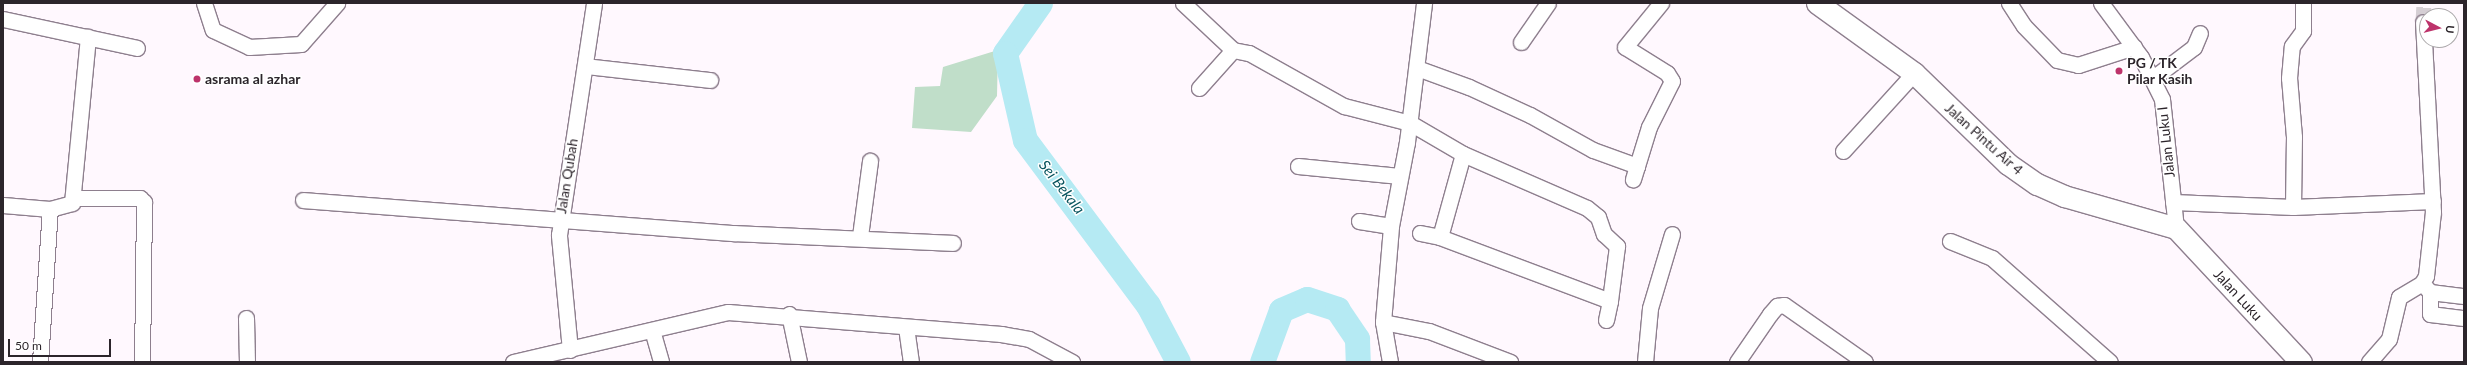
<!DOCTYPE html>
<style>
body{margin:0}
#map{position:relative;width:2467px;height:365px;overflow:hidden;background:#fff8fe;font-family:Lato,sans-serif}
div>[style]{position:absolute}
.green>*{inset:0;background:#c0dec9}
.river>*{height:25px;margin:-12.5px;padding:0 12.5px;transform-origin:12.5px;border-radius:12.5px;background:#b5eaf3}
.minor-tunnel>*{height:15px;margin-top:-7.5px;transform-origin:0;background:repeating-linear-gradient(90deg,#d5ced4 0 15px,transparent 0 23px)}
.roads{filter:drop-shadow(1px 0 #8e7f8e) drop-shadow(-1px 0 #8e7f8e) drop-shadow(0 1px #8e7f8e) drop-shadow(0 -1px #8e7f8e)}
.minor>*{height:15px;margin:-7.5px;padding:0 7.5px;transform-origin:7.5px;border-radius:7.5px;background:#fff}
.secondary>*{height:21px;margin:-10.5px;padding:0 10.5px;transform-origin:10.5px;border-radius:10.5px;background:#fff}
.dots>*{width:11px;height:11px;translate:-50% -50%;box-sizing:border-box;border:2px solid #fff;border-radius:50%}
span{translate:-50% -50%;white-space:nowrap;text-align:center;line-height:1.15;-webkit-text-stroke:3px #fff;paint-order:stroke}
.poi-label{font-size:14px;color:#2c252b;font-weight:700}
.left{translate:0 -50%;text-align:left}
.street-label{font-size:14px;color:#2c252b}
.water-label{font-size:15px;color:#09555f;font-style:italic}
.frame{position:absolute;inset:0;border:4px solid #2c252b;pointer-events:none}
.north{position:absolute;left:2419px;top:8px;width:40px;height:40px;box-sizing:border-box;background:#fff;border:1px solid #aba8aa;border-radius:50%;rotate:97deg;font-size:11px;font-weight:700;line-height:16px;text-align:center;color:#2c252b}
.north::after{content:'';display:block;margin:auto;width:14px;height:18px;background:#bd336b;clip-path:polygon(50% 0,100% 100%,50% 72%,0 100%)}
.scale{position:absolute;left:8px;top:339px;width:103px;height:18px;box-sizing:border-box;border:2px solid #2c252b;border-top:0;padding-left:5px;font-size:12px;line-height:14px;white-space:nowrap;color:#2c252b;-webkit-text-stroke:3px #fff;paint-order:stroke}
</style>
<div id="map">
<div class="green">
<div style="clip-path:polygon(998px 50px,997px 96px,971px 132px,912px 128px,915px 87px,940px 86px,943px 67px)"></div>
</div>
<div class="river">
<div style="left:1040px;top:3px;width:61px;rotate:125deg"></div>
<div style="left:1005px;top:53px;width:89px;rotate:77.1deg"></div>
<div style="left:1025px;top:140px;width:206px;rotate:53.3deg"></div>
<div style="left:1148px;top:305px;width:64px;rotate:62.2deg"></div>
<div style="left:1262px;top:362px;width:55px;rotate:-69.9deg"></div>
<div style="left:1281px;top:310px;width:28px;rotate:-23deg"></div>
<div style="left:1307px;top:299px;width:32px;rotate:18deg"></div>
<div style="left:1337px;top:309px;width:36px;rotate:56deg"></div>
<div style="left:1357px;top:339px;width:23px;rotate:88deg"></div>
</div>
<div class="minor-tunnel">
<div style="left:2423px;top:22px;width:19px;rotate:-87deg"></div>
</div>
<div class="roads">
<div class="minor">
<div style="left:204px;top:3px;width:28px;rotate:72deg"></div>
<div style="left:213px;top:30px;width:40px;rotate:25deg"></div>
<div style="left:249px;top:47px;width:52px;rotate:-3.3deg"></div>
<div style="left:301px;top:44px;width:55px;rotate:-48.7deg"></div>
<div style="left:1183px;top:3px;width:69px;rotate:43.2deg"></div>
<div style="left:2009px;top:3px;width:27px;rotate:57deg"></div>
<div style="left:2024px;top:26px;width:47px;rotate:45.9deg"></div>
<div style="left:2057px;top:60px;width:22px;rotate:13deg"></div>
<div style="left:2078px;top:65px;width:59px;rotate:-17.8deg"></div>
<div style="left:2101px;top:3px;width:67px;rotate:53.5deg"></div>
<div style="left:2141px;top:57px;width:47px;rotate:63.4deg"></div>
<div style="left:2162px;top:99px;width:130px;rotate:83.8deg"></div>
<div style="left:3px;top:19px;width:137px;rotate:12.2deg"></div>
<div style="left:1521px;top:42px;width:47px;rotate:-55.3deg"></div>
<div style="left:585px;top:66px;width:126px;rotate:6.4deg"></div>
<div style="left:1417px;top:68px;width:55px;rotate:20.1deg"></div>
<div style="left:1469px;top:87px;width:67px;rotate:24.7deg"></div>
<div style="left:1530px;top:115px;width:72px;rotate:29.1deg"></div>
<div style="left:1593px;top:150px;width:47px;rotate:20deg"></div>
<div style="left:1637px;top:166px;width:14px;rotate:107deg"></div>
<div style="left:2153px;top:78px;width:51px;rotate:-37.1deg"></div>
<div style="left:2194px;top:47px;width:15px;rotate:-67deg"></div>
<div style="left:1199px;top:88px;width:51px;rotate:-48.2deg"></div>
<div style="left:1233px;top:50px;width:16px;rotate:11deg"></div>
<div style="left:1249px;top:53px;width:109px;rotate:29.2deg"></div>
<div style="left:1344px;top:106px;width:68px;rotate:14.4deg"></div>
<div style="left:1410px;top:123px;width:61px;rotate:30.3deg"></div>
<div style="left:1463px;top:154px;width:135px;rotate:23.5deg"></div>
<div style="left:1587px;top:208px;width:14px;rotate:39deg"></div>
<div style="left:1598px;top:217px;width:18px;rotate:71deg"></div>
<div style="left:1604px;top:234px;width:18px;rotate:43deg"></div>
<div style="left:1617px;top:246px;width:55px;rotate:97.3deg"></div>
<div style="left:1610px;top:301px;width:182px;rotate:-159.4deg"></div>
<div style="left:1440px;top:237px;width:86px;rotate:-74.5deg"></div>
<div style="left:1843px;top:151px;width:105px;rotate:-47.7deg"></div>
<div style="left:1298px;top:166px;width:102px;rotate:5.6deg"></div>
<div style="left:1637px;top:166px;width:41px;rotate:-72.9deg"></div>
<div style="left:1649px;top:127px;width:51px;rotate:-63.4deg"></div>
<div style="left:1672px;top:81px;width:9px;rotate:-122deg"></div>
<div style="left:1667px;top:73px;width:49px;rotate:-148.2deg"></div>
<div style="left:1625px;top:47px;width:57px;rotate:-50.7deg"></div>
<div style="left:73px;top:198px;width:67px"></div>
<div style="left:140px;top:198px;width:6px;rotate:45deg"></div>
<div style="left:144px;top:202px;width:160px;rotate:90.7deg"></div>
<div style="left:303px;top:200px;width:432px;rotate:4.4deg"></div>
<div style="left:734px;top:233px;width:219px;rotate:2.6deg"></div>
<div style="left:2173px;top:202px;width:120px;rotate:2.4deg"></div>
<div style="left:2293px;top:207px;width:140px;rotate:-2.5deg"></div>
<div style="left:3px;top:205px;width:47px;rotate:4.9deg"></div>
<div style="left:50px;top:209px;width:23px;rotate:-15deg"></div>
<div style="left:72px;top:203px;width:167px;rotate:-84.5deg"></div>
<div style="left:2293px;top:207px;width:70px;rotate:-89.2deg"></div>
<div style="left:2294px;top:137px;width:59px;rotate:-94.8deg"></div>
<div style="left:2289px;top:78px;width:32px;rotate:-85deg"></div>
<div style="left:2292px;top:46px;width:19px;rotate:-54deg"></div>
<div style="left:2303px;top:31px;width:28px;rotate:-90deg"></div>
<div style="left:1359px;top:221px;width:32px;rotate:9deg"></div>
<div style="left:1420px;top:233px;width:20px;rotate:11deg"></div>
<div style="left:860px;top:236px;width:76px;rotate:-82.4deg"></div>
<div style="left:1950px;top:241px;width:45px;rotate:22deg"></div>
<div style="left:1992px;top:258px;width:157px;rotate:41.4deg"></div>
<div style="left:2422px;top:283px;width:12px;rotate:48deg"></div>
<div style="left:2430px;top:292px;width:22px;rotate:90deg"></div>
<div style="left:2430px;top:314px;width:34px;rotate:7deg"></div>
<div style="left:2430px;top:292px;width:34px;rotate:7deg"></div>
<div style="left:789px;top:314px;width:49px;rotate:78.2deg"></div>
<div style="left:246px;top:318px;width:44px;rotate:88.7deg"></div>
<div style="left:1606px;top:320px;width:19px;rotate:-78deg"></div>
<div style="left:1383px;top:322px;width:47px;rotate:11.1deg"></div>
<div style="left:1429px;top:331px;width:87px;rotate:20.9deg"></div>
<div style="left:906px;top:327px;width:35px;rotate:82deg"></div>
<div style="left:652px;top:330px;width:33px;rotate:74deg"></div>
<div style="left:570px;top:350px;width:116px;rotate:-95.5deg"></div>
<div style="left:559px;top:235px;width:235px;rotate:-81.4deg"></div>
<div style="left:40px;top:362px;width:153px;rotate:-86.3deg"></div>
<div style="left:513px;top:362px;width:221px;rotate:-13.1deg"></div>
<div style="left:728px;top:312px;width:274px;rotate:4.6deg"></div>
<div style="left:1001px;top:334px;width:28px;rotate:10deg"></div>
<div style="left:1029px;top:339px;width:49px;rotate:28.1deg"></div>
<div style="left:1390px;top:362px;width:41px;rotate:-99.9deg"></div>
<div style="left:1383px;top:322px;width:96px;rotate:-85.2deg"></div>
<div style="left:1391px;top:226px;width:86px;rotate:-79.2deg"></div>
<div style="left:1407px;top:142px;width:140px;rotate:-83deg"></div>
<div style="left:1645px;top:362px;width:54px;rotate:-84.7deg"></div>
<div style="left:1650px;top:308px;width:77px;rotate:-73.4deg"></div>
<div style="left:1737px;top:362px;width:58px;rotate:-55.5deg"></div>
<div style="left:1770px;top:314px;width:11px;rotate:-49deg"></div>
<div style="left:1777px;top:306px;width:7px;rotate:-8deg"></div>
<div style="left:1784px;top:305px;width:99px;rotate:35.1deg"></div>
<div style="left:2369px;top:362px;width:30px;rotate:-49deg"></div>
<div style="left:2389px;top:339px;width:43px;rotate:-76.6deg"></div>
<div style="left:2399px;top:297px;width:27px;rotate:-31deg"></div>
<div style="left:2422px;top:283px;width:8px;rotate:-60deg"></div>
<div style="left:2426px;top:276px;width:64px;rotate:-83.8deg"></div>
<div style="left:2433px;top:212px;width:190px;rotate:-93deg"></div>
</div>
<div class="secondary">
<div style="left:1817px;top:3px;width:120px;rotate:35.8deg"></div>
<div style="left:1914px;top:73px;width:131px;rotate:44.1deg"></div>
<div style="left:2008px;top:164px;width:35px;rotate:35deg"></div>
<div style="left:2037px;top:184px;width:30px;rotate:24deg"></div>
<div style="left:2064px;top:196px;width:116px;rotate:15.9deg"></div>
<div style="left:2176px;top:228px;width:183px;rotate:47deg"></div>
</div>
</div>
<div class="dots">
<div style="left:2119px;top:71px;background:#bd336b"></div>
<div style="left:197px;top:79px;background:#bd336b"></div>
</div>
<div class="poi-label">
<span class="left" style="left:2127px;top:71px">PG / TK<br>Pilar Kasih</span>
<span class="left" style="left:205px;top:79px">asrama al azhar</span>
</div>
<div class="street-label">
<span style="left:1984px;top:139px;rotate:42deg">Jalan Pintu Air 4</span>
<span style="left:2166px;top:142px;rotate:-96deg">Jalan Luku I</span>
<span style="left:567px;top:176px;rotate:-81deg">Jalan Qubah</span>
<span style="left:2238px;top:295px;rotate:47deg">Jalan Luku</span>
</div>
<div class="water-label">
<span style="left:1062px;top:187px;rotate:52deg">Sei Bekala</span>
</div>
<div class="frame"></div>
<div class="north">U</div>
<div class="scale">50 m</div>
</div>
